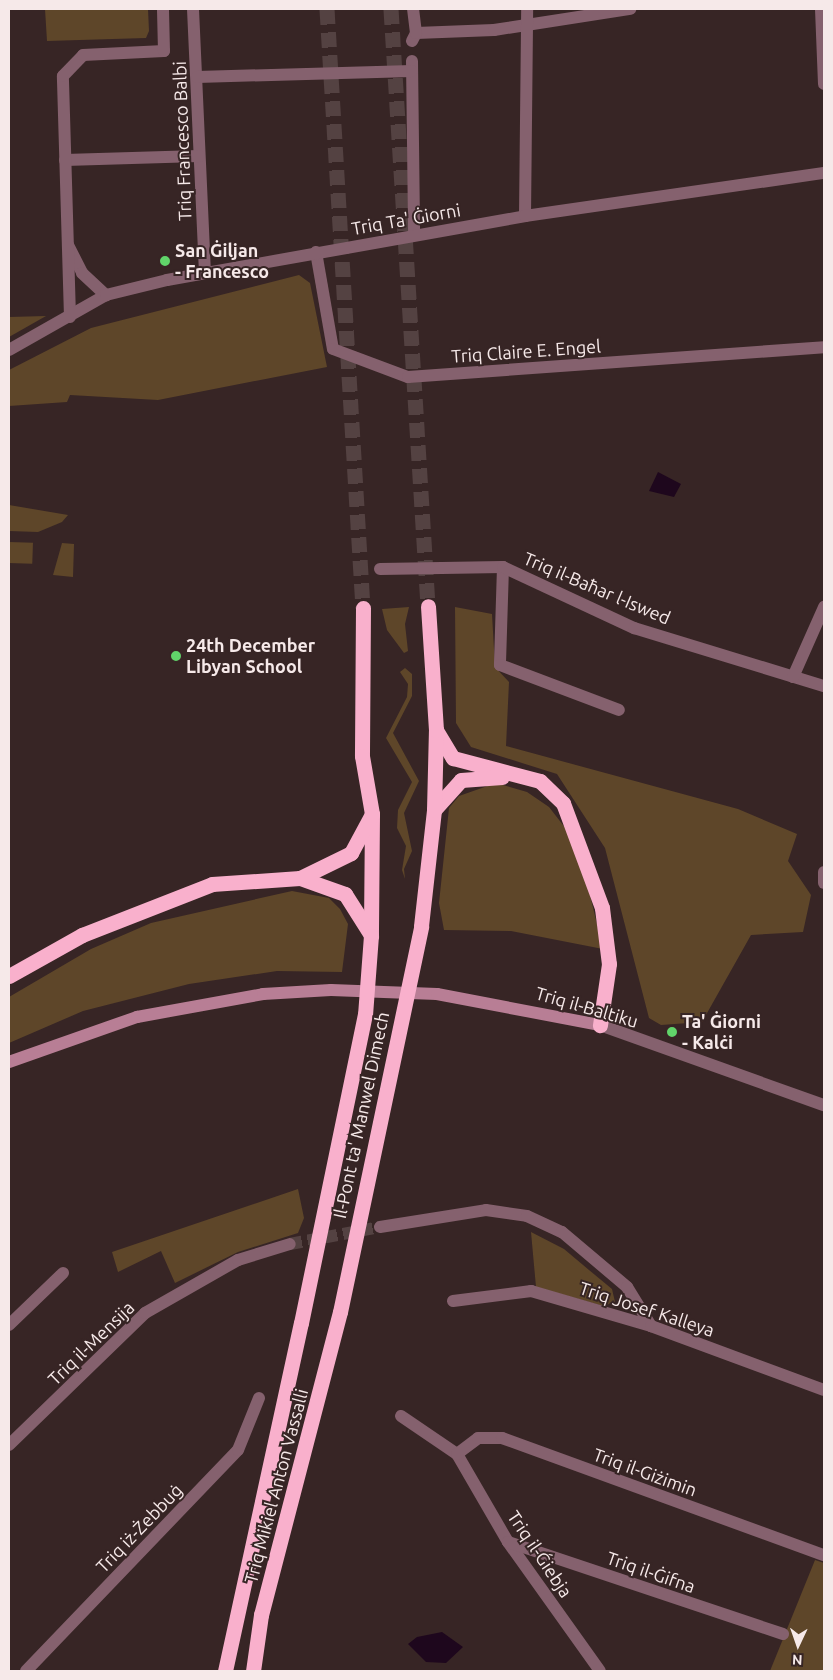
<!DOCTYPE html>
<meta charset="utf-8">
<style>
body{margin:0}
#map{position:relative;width:833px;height:1680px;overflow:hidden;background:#372525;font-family:Ubuntu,sans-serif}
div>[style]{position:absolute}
.green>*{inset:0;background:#5e4629;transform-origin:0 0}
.water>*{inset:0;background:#1e071d}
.street-tunnel>*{height:12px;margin-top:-6px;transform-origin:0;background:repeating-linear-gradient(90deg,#544242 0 12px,transparent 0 18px)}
.highway-tunnel>*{height:15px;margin-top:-7.5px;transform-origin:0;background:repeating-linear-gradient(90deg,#544242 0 15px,transparent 0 23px)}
.street>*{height:12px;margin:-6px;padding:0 6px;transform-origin:6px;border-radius:6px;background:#85616e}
.secondary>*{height:12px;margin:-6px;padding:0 6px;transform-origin:6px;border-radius:6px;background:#b87e95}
.highway>*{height:15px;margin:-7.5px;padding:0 7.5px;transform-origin:7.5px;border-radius:7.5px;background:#f9b0cc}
.highway-bridge>*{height:15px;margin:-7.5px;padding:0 7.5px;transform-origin:7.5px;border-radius:7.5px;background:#f9b0cc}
.dots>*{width:14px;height:14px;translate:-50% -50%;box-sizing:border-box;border:2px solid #372525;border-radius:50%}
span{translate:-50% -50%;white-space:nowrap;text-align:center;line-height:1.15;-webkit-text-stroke:4px #372525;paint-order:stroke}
.street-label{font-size:18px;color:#f6e9e9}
.poi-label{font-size:18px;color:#f6e9e9;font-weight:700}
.left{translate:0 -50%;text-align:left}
.frame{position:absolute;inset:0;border:10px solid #f6e9e9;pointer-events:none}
.north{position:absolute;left:773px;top:1620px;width:50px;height:50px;-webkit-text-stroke:4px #372525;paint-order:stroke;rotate:183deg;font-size:14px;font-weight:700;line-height:20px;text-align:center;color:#f6e9e9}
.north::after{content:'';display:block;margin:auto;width:18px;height:22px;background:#f6e9e9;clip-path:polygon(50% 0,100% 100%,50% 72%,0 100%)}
</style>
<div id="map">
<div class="green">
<div style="clip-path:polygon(45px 9px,148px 9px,149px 31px,146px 38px,47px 41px)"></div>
<div style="clip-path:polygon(299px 275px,310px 283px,327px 367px,158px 400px,70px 395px,67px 402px,9px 406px,9px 370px,91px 328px)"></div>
<div style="clip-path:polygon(46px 316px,9px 337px,9px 317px)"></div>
<div style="clip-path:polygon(9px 505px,68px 515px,62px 522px,38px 532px,9px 531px)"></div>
<div style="left:9px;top:542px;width:24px;height:21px;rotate:2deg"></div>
<div style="clip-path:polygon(62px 543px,74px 544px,73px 577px,53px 575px)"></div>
<div style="clip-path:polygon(409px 607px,405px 624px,408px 651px,404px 653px,387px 630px,382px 609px)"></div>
<div style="clip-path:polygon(455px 607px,492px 614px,495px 667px,509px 682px,506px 746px,738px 809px,797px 834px,788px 861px,811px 895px,803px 932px,751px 935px,702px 1022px,661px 1025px,649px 1018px,605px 848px,557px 774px,471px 747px,456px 723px)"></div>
<div style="clip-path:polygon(405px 668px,412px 674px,412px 696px,393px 733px,419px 781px,404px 813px,412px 851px,404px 869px,405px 879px,402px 870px,406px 846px,397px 828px,398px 810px,412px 782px,386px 738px,407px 697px,408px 684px,400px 672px)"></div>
<div style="clip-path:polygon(496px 783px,527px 792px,549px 807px,570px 834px,583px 866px,603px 949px,511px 931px,444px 930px,439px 903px,449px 808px,459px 796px)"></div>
<div style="clip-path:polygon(292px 891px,329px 898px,340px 909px,348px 924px,342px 972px,277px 971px,189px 984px,83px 1011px,9px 1043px,9px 997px,91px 949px,151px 923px)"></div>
<div style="clip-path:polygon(298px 1189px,304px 1218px,298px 1233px,238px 1252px,175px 1283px,161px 1251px,118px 1272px,112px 1252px)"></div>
<div style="clip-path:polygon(531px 1232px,564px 1249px,589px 1270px,612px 1289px,615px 1302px,603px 1306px,536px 1287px)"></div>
<div style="clip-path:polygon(815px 1560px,824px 1563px,824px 1671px,770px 1671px)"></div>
</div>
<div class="water">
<div style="clip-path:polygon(658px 472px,681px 484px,674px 497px,649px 491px)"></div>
<div style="clip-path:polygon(442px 1632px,463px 1647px,446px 1663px,426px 1662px,408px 1644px,417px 1637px)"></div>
</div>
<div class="street-tunnel">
<div style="left:290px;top:1244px;width:92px;rotate:-10.7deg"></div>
</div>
<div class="highway-tunnel">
<div style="left:327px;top:9px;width:600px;rotate:86.56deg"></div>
<div style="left:391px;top:9px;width:598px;rotate:86.45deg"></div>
</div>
<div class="street">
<div style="left:193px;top:9px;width:263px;rotate:87.4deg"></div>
<div style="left:821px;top:9px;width:75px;rotate:87.7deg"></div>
<div style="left:416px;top:33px;width:78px;rotate:-2.2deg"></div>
<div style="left:494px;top:30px;width:138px;rotate:-8.8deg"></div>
<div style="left:412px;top:41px;width:9px;rotate:-63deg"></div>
<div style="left:416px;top:33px;width:24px;rotate:-97deg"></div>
<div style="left:412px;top:61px;width:174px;rotate:89.3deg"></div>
<div style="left:197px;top:77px;width:215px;rotate:-1.6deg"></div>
<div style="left:65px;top:160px;width:134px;rotate:-1.7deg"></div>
<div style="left:525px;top:216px;width:207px;rotate:-89.4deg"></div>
<div style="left:68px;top:245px;width:31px;rotate:63deg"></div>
<div style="left:82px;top:273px;width:33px;rotate:43deg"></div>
<div style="left:316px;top:252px;width:98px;rotate:80.1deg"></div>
<div style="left:333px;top:349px;width:80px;rotate:20.5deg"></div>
<div style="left:408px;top:377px;width:417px;rotate:-4.1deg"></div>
<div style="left:70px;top:317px;width:241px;rotate:-91.7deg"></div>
<div style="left:63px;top:76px;width:29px;rotate:-46deg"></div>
<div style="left:83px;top:55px;width:81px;rotate:-2.8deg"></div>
<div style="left:164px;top:51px;width:42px;rotate:-91.4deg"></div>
<div style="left:9px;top:350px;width:112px;rotate:-29.6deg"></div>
<div style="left:106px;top:295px;width:63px;rotate:-13.8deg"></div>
<div style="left:167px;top:280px;width:364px;rotate:-10.1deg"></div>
<div style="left:525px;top:216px;width:302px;rotate:-8.2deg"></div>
<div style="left:503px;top:567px;width:98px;rotate:91.8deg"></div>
<div style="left:500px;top:665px;width:127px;rotate:20.7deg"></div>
<div style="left:380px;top:569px;width:123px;rotate:-0.9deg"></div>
<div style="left:503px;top:567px;width:145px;rotate:25deg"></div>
<div style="left:634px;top:628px;width:199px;rotate:17deg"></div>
<div style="left:793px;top:677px;width:77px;rotate:-66.1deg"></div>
<div style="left:824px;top:872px;width:11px;rotate:90deg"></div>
<div style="left:600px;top:1025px;width:238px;rotate:19.7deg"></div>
<div style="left:380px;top:1227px;width:107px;rotate:-9.1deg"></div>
<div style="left:486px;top:1210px;width:41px;rotate:8.3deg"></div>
<div style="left:527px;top:1216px;width:38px;rotate:25deg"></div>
<div style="left:562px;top:1232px;width:85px;rotate:40.2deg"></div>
<div style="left:627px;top:1287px;width:46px;rotate:58.4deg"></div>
<div style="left:453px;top:1301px;width:79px;rotate:-7.3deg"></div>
<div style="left:531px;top:1291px;width:125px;rotate:16.3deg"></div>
<div style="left:651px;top:1326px;width:184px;rotate:20.3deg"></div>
<div style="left:9px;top:1325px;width:75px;rotate:-43.9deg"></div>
<div style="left:401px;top:1416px;width:68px;rotate:34.2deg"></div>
<div style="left:457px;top:1454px;width:102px;rotate:59.9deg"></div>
<div style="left:508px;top:1542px;width:158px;rotate:54.5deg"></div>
<div style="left:9px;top:1445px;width:190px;rotate:-44.1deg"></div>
<div style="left:145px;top:1313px;width:107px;rotate:-29.7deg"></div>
<div style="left:238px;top:1260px;width:54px;rotate:-17.1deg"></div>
<div style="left:457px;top:1454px;width:26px;rotate:-37deg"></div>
<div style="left:478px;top:1438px;width:24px"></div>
<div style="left:502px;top:1438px;width:343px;rotate:20deg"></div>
<div style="left:508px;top:1542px;width:290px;rotate:18.5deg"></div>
<div style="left:26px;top:1671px;width:306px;rotate:-46.2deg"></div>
<div style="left:238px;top:1450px;width:56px;rotate:-68deg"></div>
</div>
<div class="secondary">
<div style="left:9px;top:1062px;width:136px;rotate:-19.4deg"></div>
<div style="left:137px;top:1017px;width:128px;rotate:-10.3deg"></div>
<div style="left:263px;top:994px;width:68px;rotate:-3.4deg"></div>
<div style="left:331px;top:990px;width:106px;rotate:2.2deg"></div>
<div style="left:437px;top:994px;width:166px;rotate:10.8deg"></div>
</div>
<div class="highway">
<div style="left:363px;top:608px;width:148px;rotate:90.4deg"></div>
<div style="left:362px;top:756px;width:59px;rotate:80.2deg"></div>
<div style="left:372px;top:814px;width:122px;rotate:90.5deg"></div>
<div style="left:436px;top:730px;width:33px;rotate:59deg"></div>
<div style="left:453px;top:758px;width:90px;rotate:14.8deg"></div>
<div style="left:540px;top:781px;width:32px;rotate:44deg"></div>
<div style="left:563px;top:803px;width:112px;rotate:69.6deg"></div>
<div style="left:602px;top:908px;width:56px;rotate:82.9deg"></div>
<div style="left:609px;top:964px;width:62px;rotate:98.4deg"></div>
<div style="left:434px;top:810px;width:40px;rotate:-48deg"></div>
<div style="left:461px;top:780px;width:41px;rotate:-4.2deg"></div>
<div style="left:300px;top:878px;width:48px;rotate:19.6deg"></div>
<div style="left:345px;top:894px;width:49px;rotate:57.6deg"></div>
<div style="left:421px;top:926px;width:117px;rotate:-83.6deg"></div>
<div style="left:434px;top:810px;width:80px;rotate:-88.6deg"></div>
<div style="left:436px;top:730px;width:124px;rotate:-93.7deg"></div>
<div style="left:9px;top:976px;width:84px;rotate:-29.3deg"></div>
<div style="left:82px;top:935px;width:140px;rotate:-21.4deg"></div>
<div style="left:212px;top:884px;width:88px;rotate:-3.9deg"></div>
<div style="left:300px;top:878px;width:57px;rotate:-26.1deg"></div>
<div style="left:351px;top:853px;width:44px;rotate:-61.7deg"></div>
<div style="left:225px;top:1671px;width:356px;rotate:-77.7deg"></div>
<div style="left:253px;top:1671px;width:57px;rotate:-81.9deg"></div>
<div style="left:261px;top:1615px;width:313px;rotate:-75.4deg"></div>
</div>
<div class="highway-bridge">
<div style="left:340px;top:1312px;width:394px;rotate:-78.1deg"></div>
<div style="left:301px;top:1323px;width:315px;rotate:-78.3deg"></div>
<div style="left:365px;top:1015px;width:79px;rotate:-85.7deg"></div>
</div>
<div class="dots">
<div style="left:165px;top:261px;background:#61d46a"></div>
<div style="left:176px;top:656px;background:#61d46a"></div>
<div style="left:672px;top:1032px;background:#61d46a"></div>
</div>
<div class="street-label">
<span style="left:182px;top:141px;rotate:-92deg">Triq Francesco Balbi</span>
<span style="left:406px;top:219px;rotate:-10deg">Triq Ta' Ġiorni</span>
<span style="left:526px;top:351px;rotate:-4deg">Triq Claire E. Engel</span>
<span style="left:597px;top:588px;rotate:23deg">Triq il-Baħar l-Iswed</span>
<span style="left:587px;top:1007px;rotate:16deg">Triq il-Baltiku</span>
<span style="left:361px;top:1115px;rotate:-78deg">Il-Pont ta' Manwel Dimech</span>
<span style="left:647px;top:1309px;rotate:18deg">Triq Josef Kalleya</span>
<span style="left:91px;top:1343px;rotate:-44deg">Triq il-Mensija</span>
<span style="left:645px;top:1472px;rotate:20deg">Triq il-Giżimin</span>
<span style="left:276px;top:1486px;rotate:-75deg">Triq Mikiel Anton Vassalli</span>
<span style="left:139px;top:1528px;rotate:-46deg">Triq iż-Żebbuġ</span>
<span style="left:540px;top:1554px;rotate:56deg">Triq il-Ǵiebja</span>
<span style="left:651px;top:1572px;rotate:19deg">Triq il-Ġifna</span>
</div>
<div class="poi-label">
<span class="left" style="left:175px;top:261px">San Ġiljan<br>- Francesco</span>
<span class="left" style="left:186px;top:656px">24th December<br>Libyan School</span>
<span class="left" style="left:682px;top:1032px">Ta' Ġiorni<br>- Kalċi</span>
</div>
<div class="frame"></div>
<div class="north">N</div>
</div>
